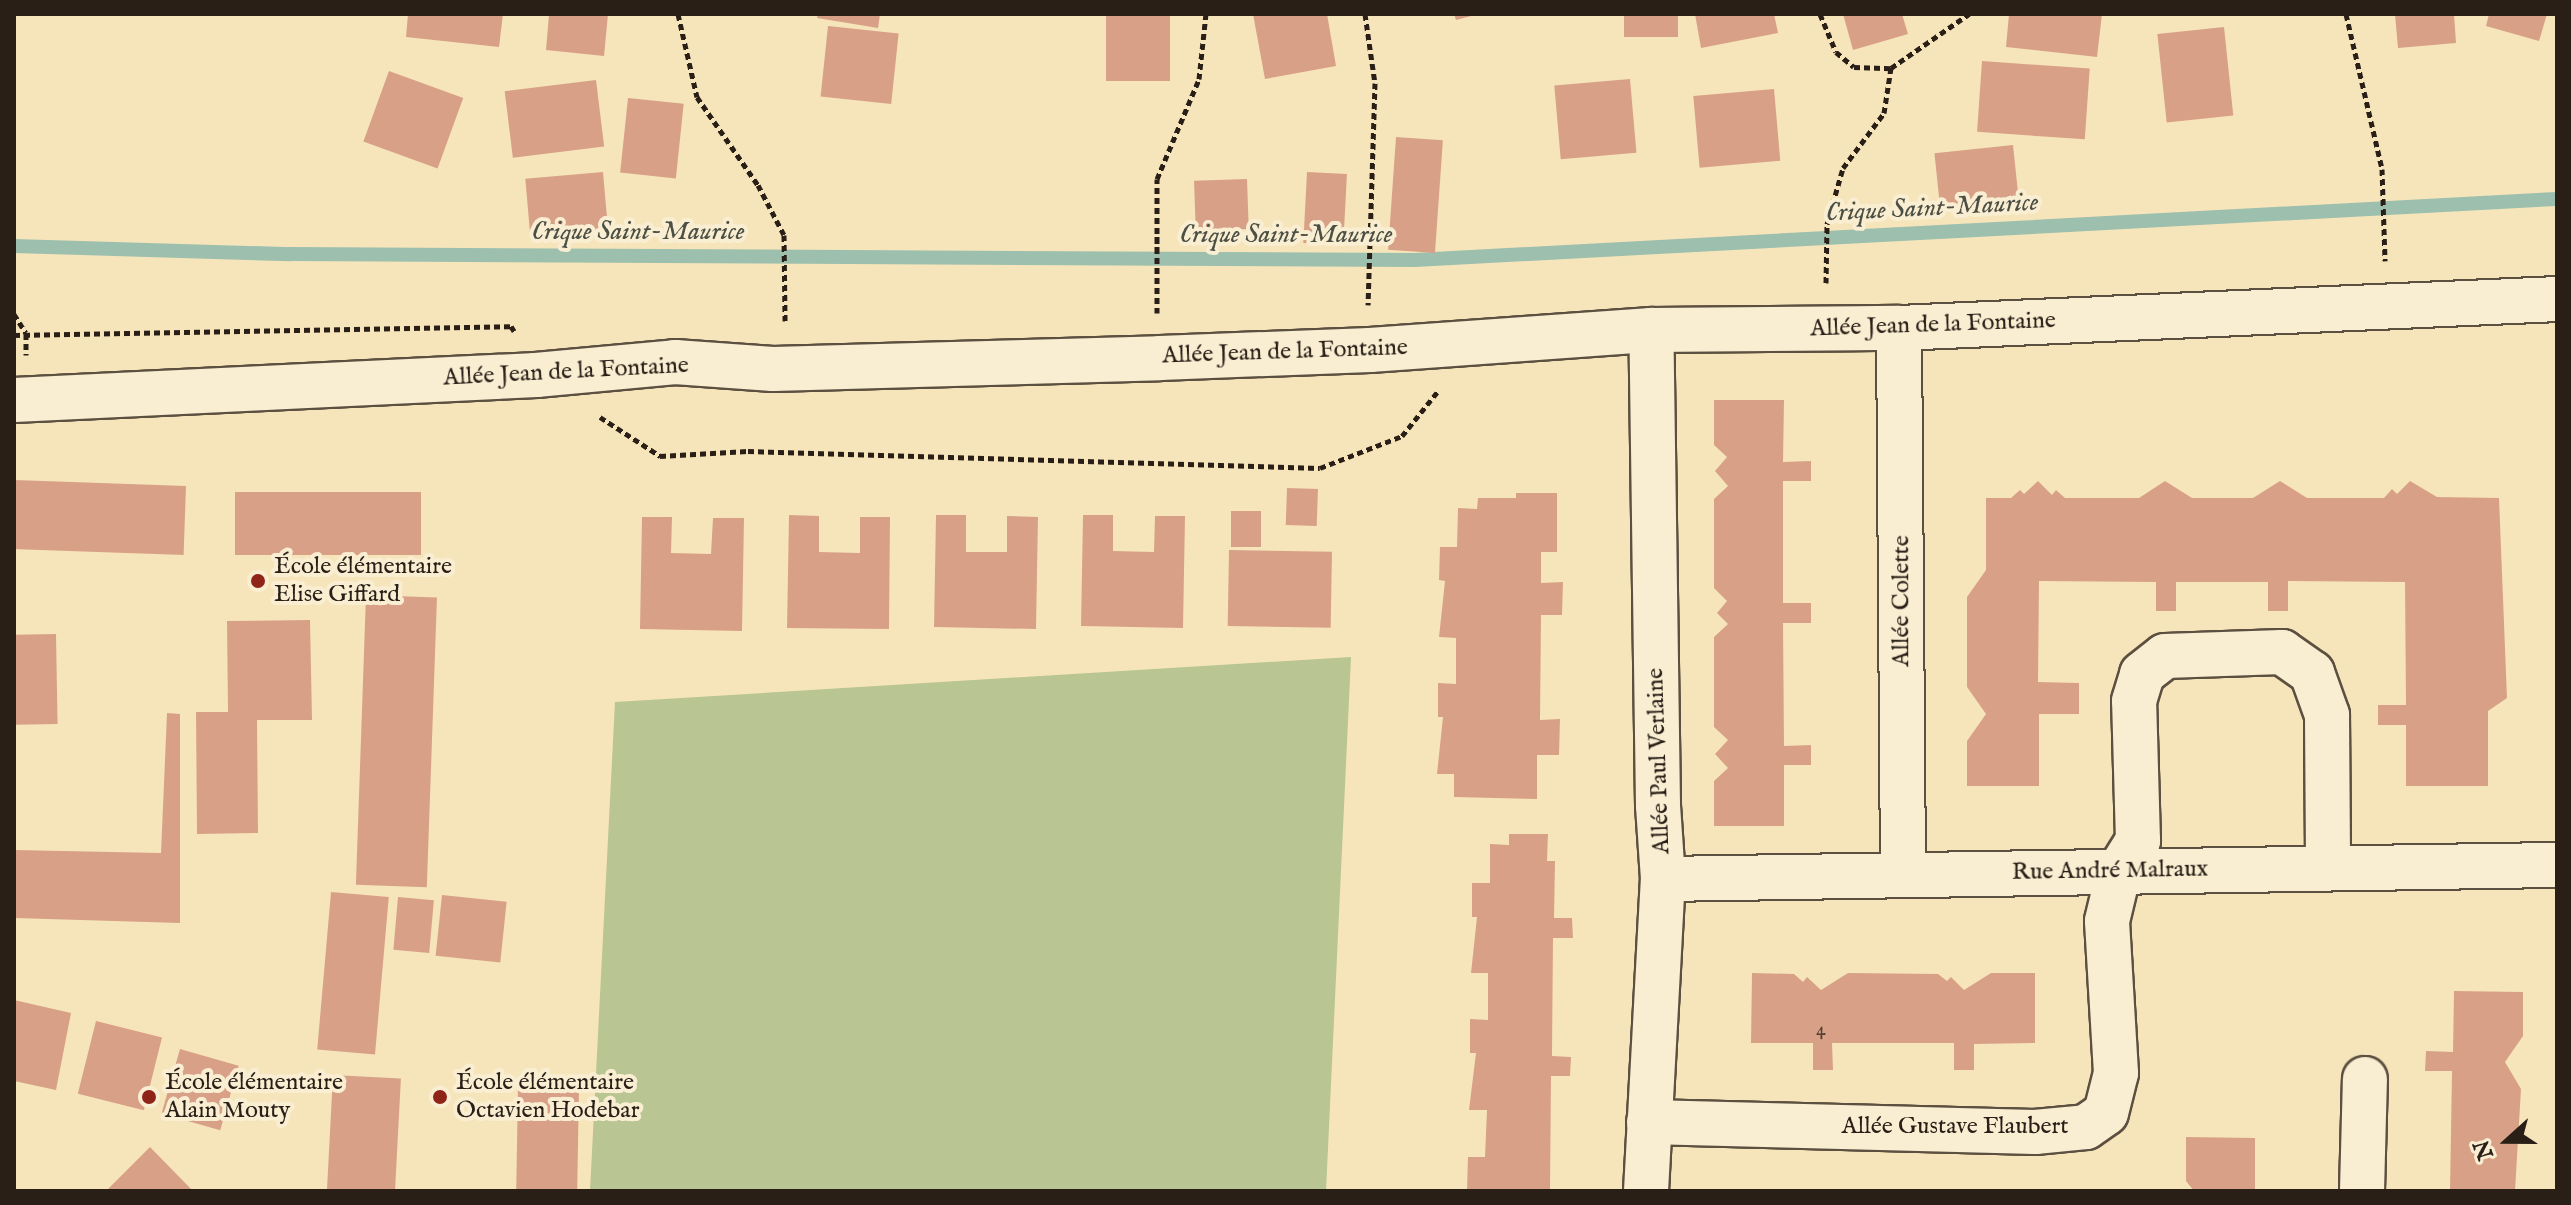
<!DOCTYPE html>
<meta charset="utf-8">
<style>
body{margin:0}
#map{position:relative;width:2571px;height:1205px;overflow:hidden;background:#f6e5ba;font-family:"IM FELL English",serif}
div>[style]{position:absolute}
.green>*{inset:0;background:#b9c592}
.stream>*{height:14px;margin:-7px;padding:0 7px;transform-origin:7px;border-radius:7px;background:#9dbfae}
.building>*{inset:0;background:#d8a187;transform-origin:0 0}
.path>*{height:5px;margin-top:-2.5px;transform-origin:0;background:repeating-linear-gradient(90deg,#291f17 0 6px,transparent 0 10px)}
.roads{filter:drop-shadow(2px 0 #5c5040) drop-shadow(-2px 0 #5c5040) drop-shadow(0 2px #5c5040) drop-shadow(0 -2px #5c5040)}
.minor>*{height:44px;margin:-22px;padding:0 22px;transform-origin:22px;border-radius:22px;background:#f9eed2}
.dots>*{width:22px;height:22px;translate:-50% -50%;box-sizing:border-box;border:4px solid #f9eed2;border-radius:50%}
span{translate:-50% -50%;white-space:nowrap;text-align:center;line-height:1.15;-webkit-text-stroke:8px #f9eed2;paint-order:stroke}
.number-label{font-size:20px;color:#554033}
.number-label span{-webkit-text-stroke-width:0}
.street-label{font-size:24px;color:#291f17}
.poi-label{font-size:24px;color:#291f17}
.left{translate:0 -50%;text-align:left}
.water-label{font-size:26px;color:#4c4f44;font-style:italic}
.frame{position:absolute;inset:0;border:16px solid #291f17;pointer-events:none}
.north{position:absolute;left:2467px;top:1101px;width:80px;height:80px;-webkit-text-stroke:6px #f9eed2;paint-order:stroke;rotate:249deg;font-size:22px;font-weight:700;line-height:32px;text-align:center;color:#291f17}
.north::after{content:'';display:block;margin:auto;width:28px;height:36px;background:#291f17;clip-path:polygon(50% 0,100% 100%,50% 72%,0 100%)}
</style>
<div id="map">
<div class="green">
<div style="clip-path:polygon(1351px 657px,1326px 1191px,590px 1191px,615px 702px)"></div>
</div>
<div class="stream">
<div style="left:14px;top:246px;width:277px;rotate:1.7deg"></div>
<div style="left:291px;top:254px;width:1124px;rotate:0.31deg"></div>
<div style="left:1415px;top:260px;width:1144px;rotate:-3.06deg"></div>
</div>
<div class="building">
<div style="clip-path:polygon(408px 14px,503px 14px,499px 47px,406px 37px)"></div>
<div style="clip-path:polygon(549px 14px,608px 14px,604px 56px,546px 50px)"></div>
<div style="clip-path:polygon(818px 14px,880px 14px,878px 28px,817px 18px)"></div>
<div style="left:1106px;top:14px;width:64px;height:67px"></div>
<div style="clip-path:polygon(1253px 14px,1327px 14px,1336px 66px,1265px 79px)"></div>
<div style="clip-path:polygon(1454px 14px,1475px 14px,1475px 15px,1456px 20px)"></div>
<div style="left:1624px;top:14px;width:54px;height:23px"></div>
<div style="clip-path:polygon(1695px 14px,1774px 14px,1778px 33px,1701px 48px)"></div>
<div style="clip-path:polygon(1843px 14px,1902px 14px,1908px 34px,1853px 50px)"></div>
<div style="clip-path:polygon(2009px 14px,2102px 14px,2097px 57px,2006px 47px)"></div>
<div style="clip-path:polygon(2395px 14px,2454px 14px,2456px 43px,2398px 48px)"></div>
<div style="clip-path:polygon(2489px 14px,2547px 14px,2539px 41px,2486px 26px)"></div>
<div style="left:828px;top:26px;width:71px;height:71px;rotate:6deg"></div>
<div style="left:2224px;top:27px;width:89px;height:67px;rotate:84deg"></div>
<div style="left:1982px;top:61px;width:108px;height:71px;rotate:4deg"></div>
<div style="left:389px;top:71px;width:79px;height:75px;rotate:20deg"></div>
<div style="left:1630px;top:79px;width:74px;height:76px;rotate:85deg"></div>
<div style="left:596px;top:80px;width:67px;height:92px;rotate:83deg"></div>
<div style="left:1774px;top:89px;width:72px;height:81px;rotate:85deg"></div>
<div style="left:628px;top:98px;width:56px;height:75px;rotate:6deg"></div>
<div style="left:1396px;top:137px;width:47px;height:113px;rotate:4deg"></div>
<div style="left:2013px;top:145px;width:60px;height:79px;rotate:84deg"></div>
<div style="left:603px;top:172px;width:58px;height:78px;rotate:85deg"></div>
<div style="left:1307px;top:172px;width:40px;height:71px;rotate:3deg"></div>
<div style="left:1247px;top:179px;width:50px;height:53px;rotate:88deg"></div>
<div style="clip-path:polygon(1714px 400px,1784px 400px,1783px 462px,1811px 461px,1811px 481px,1783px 481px,1783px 603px,1811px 603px,1811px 623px,1783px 623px,1784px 746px,1811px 745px,1811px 765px,1784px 765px,1784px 826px,1714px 826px,1714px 781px,1728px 768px,1715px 754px,1728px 740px,1714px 727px,1714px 637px,1728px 624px,1717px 613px,1727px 601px,1714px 588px,1714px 499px,1728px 486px,1715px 471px,1727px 457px,1714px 445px)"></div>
<div style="clip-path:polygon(2038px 481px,2052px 495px,2056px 490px,2065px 498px,2139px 498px,2165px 481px,2192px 498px,2253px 498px,2280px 481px,2307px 498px,2384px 498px,2392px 489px,2397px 494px,2410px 481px,2437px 497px,2499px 498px,2507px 698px,2488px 711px,2488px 786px,2406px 786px,2406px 725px,2378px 725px,2378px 705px,2406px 705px,2405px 582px,2288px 581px,2288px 611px,2268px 611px,2268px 582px,2176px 582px,2176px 611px,2156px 611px,2156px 582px,2039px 581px,2038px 682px,2079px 683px,2079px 714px,2039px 714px,2039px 786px,1967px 786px,1967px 741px,1986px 714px,1967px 687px,1967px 597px,1986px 570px,1986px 498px,2011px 498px,2020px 490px,2024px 494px)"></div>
<div style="left:186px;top:486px;width:69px;height:172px;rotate:92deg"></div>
<div style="left:1287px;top:488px;width:31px;height:37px;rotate:2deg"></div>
<div style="left:235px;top:492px;width:186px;height:63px"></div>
<div style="clip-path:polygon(1516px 493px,1557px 493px,1557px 552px,1541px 552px,1541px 583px,1563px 582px,1562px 615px,1541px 615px,1540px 720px,1560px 719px,1559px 755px,1537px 755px,1537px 799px,1454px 797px,1454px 774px,1437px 774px,1443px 717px,1438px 717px,1438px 683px,1456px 684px,1456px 638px,1439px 637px,1445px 581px,1439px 580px,1440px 547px,1457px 547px,1458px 508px,1477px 509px,1478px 498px,1516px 498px)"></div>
<div style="left:1231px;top:511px;width:30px;height:36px"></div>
<div style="clip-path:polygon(789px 515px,819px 516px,819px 552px,860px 553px,860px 517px,890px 517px,889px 629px,787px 628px)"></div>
<div style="clip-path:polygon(936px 515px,966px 515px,966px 552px,1007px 552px,1007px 516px,1038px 517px,1036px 629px,934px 627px)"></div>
<div style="clip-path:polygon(1083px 515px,1113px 515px,1113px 551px,1154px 552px,1155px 516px,1185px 516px,1183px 628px,1081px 626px)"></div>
<div style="clip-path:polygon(642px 517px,672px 517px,671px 553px,711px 554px,713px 518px,744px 518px,742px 631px,640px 629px)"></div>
<div style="left:1229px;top:550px;width:103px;height:76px;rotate:1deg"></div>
<div style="left:366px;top:595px;width:71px;height:290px;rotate:2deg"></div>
<div style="clip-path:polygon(310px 620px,312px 720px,257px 720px,258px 833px,197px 834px,196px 712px,228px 712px,227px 621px)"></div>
<div style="left:56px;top:634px;width:90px;height:42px;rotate:89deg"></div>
<div style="clip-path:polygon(167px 713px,180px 714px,180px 923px,14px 918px,14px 850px,161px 853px)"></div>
<div style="clip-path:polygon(1509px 834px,1548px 834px,1547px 861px,1555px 861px,1554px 918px,1572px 918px,1573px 938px,1553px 938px,1552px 1056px,1571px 1057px,1570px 1076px,1551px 1076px,1550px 1191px,1467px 1190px,1468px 1157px,1485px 1157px,1487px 1110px,1469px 1110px,1476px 1053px,1470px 1053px,1470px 1019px,1488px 1020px,1488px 973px,1471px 973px,1477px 917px,1472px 917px,1472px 883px,1490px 883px,1490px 844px,1509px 845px)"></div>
<div style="left:331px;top:892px;width:58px;height:158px;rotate:5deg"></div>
<div style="left:442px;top:895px;width:65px;height:61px;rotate:6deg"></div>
<div style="left:398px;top:897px;width:36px;height:53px;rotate:5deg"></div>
<div style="clip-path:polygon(1752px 973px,1794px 974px,1803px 982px,1807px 977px,1821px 990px,1848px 973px,1938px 974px,1947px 981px,1951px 977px,1964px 990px,1991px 973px,2035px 973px,2035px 1043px,1974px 1044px,1974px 1070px,1954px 1070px,1954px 1043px,1832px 1043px,1833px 1070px,1813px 1070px,1813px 1043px,1751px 1043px)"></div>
<div style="clip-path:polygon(2454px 991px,2523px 992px,2523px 1036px,2505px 1062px,2521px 1089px,2515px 1191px,2450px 1191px,2452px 1071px,2425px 1071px,2426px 1051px,2453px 1052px)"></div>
<div style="clip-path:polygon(14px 1000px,71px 1013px,56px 1090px,14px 1081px)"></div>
<div style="left:96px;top:1021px;width:68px;height:75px;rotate:14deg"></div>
<div style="left:180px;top:1049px;width:61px;height:67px;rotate:16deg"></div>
<div style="left:333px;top:1075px;width:68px;height:116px;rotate:3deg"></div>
<div style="left:518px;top:1087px;width:61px;height:104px;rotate:1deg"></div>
<div style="clip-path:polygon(2186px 1137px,2255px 1138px,2255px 1191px,2194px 1191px,2186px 1181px)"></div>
<div style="clip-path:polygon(150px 1147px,193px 1191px,106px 1191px)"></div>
</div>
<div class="path">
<div style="left:678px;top:14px;width:85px;rotate:77.1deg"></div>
<div style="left:697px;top:97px;width:107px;rotate:55.3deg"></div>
<div style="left:758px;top:185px;width:56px;rotate:62.5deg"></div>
<div style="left:784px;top:235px;width:86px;rotate:89.3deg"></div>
<div style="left:1365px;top:14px;width:70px;rotate:81.8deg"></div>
<div style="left:1375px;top:83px;width:222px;rotate:91.8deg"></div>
<div style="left:1820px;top:14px;width:41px;rotate:67.2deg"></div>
<div style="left:1836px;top:52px;width:23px;rotate:40deg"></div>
<div style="left:1854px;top:67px;width:37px;rotate:2deg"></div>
<div style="left:2346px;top:14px;width:159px;rotate:76.9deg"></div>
<div style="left:2382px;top:169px;width:92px;rotate:88.1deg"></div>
<div style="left:1826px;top:283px;width:59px;rotate:-89deg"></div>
<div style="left:1827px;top:224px;width:58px;rotate:-74.1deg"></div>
<div style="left:1843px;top:168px;width:69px;rotate:-53.3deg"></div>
<div style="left:1884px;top:113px;width:46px;rotate:-81.2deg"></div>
<div style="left:1891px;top:68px;width:95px;rotate:-34.7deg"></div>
<div style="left:1157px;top:313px;width:134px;rotate:-90deg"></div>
<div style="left:1157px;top:179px;width:108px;rotate:-67.2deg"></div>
<div style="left:1199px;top:79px;width:65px;rotate:-83.9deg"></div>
<div style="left:14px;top:314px;width:22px;rotate:58deg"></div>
<div style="left:26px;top:333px;width:22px;rotate:90deg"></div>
<div style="left:14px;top:335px;width:497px;rotate:-1deg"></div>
<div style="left:511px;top:326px;width:6px;rotate:59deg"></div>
<div style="left:600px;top:417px;width:72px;rotate:33deg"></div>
<div style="left:660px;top:456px;width:88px;rotate:-3.3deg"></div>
<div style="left:748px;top:451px;width:572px;rotate:1.7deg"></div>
<div style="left:1320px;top:468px;width:88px;rotate:-21.3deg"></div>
<div style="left:1402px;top:436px;width:58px;rotate:-51.3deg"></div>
</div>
<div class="roads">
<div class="minor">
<div style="left:1899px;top:328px;width:547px;rotate:89.58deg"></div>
<div style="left:14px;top:400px;width:523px;rotate:-2.74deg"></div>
<div style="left:536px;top:375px;width:140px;rotate:-5.3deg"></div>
<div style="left:675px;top:362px;width:98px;rotate:4.1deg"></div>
<div style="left:773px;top:369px;width:387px;rotate:-1.6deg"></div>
<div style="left:1160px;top:358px;width:210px;rotate:-2.2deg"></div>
<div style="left:1370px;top:350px;width:282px;rotate:-4.1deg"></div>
<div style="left:1651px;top:330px;width:248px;rotate:-0.5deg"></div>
<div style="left:1899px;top:328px;width:659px;rotate:-2.52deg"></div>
<div style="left:1663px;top:879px;width:894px;rotate:-0.9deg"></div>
<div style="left:1649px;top:1122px;width:386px;rotate:1.5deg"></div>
<div style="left:2035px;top:1132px;width:51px;rotate:-5.6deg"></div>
<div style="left:2086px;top:1127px;width:24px;rotate:-35deg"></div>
<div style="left:2106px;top:1113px;width:41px;rotate:-76deg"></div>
<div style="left:2116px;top:1073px;width:152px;rotate:-93.4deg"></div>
<div style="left:2107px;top:921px;width:51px;rotate:-76.5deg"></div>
<div style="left:2119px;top:871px;width:36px;rotate:-58deg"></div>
<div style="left:2138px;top:841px;width:140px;rotate:-91.6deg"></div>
<div style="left:2134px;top:701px;width:28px;rotate:-73deg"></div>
<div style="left:2142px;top:674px;width:29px;rotate:-38deg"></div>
<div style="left:2165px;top:656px;width:117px;rotate:-2deg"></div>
<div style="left:2282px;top:652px;width:37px;rotate:35deg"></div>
<div style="left:2312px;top:673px;width:45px;rotate:70.3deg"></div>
<div style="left:2327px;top:715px;width:153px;rotate:89.6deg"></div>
<div style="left:1646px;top:1191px;width:312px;rotate:-86.9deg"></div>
<div style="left:1663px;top:879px;width:74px;rotate:-93.9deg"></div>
<div style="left:1658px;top:805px;width:475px;rotate:-90.8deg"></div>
<div style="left:2362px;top:1191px;width:112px;rotate:-88.5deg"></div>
</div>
</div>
<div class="dots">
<div style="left:258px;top:581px;background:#8f2418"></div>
<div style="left:149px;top:1097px;background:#8f2418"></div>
<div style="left:440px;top:1097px;background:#8f2418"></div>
</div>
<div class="number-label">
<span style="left:1821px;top:1029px">4</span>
</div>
<div class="street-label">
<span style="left:1933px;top:325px;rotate:-2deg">Allée Jean de la Fontaine</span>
<span style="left:1285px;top:352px;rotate:-2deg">Allée Jean de la Fontaine</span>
<span style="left:566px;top:372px;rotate:-3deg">Allée Jean de la Fontaine</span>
<span style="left:1902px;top:601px;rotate:-90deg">Allée Colette</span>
<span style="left:1659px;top:761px;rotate:-92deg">Allée Paul Verlaine</span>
<span style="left:2110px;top:871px;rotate:-1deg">Rue André Malraux</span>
<span style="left:1955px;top:1127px">Allée Gustave Flaubert</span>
</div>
<div class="poi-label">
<span class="left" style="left:274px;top:581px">École élémentaire<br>Elise Giffard</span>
<span class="left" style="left:165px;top:1097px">École élémentaire<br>Alain Mouty</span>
<span class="left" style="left:456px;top:1097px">École élémentaire<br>Octavien Hodebar</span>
</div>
<div class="water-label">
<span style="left:1932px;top:208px;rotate:-3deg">Crique Saint-Maurice</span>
<span style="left:638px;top:232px">Crique Saint-Maurice</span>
<span style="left:1286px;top:235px">Crique Saint-Maurice</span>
</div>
<div class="frame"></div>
<div class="north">N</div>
</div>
